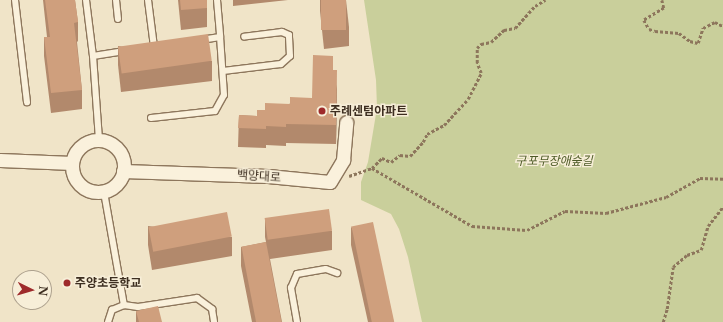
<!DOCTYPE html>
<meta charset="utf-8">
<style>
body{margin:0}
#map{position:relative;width:723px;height:322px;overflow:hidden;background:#f0e4c8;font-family:"Libre Baskerville","Noto Sans KR",serif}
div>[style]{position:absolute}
.green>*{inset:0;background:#c9cf9b}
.path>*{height:2.5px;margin-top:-1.25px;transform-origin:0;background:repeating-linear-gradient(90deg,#8d765c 0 3px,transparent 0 5px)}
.roads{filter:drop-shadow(1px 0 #8d765c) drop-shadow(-1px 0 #8d765c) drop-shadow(0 1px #8d765c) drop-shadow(0 -1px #8d765c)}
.service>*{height:6px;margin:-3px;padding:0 3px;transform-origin:3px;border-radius:3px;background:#faf1dc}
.minor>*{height:13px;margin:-6.5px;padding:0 6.5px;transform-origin:6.5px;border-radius:6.5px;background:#faf1dc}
.minor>.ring{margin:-6.5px;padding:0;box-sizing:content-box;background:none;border:13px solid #faf1dc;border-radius:50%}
.wall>*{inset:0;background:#b2896c}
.shaded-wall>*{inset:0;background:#916f58}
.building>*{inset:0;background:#cf9f7d;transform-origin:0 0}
.dots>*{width:11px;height:11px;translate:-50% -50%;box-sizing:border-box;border:2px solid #f7eed8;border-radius:50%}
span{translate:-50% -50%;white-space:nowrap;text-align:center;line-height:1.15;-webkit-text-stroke:3px #f7eed8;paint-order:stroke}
.poi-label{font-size:12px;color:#3d2e20;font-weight:700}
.left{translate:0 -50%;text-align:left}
.park-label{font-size:12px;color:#4d5a26;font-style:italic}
.street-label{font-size:12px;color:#3d2e20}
.north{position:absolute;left:12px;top:270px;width:40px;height:40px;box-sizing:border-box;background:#f7eed8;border:1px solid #ada18e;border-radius:50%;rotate:95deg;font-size:11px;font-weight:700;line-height:16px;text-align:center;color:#3d2e20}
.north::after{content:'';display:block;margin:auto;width:14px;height:18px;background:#9e2a2b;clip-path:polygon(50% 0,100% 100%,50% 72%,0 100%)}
</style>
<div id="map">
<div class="green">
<div style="clip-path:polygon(364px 0,723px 0,723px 322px,422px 322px,408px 257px,399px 229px,391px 214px,361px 200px,361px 182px,368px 162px,377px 108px,376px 80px)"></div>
</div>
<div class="path">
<div style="left:662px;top:0;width:8px;rotate:76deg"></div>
<div style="left:664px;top:8px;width:23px;rotate:149deg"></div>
<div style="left:644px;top:20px;width:10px;rotate:61deg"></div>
<div style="left:649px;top:29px;width:6px;rotate:18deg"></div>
<div style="left:655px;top:31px;width:24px;rotate:5deg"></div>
<div style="left:679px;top:33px;width:14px;rotate:36deg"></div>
<div style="left:690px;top:41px;width:8px;rotate:14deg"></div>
<div style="left:698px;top:43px;width:16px;rotate:-72deg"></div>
<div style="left:703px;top:28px;width:13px;rotate:-27deg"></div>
<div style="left:715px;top:22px;width:9px;rotate:27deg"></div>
<div style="left:372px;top:168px;width:14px;rotate:-45deg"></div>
<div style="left:382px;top:158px;width:10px;rotate:24deg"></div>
<div style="left:391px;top:162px;width:11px;rotate:-38deg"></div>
<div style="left:400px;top:155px;width:10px;rotate:6deg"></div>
<div style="left:410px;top:156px;width:19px;rotate:-47deg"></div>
<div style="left:423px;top:142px;width:9px;rotate:-63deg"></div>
<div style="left:427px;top:134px;width:19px;rotate:-28deg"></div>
<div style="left:444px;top:125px;width:35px;rotate:-47deg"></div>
<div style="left:468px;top:99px;width:29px;rotate:-63deg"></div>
<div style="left:481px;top:73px;width:11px;rotate:-112deg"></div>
<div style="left:477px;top:63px;width:15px;rotate:-90deg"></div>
<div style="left:477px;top:48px;width:6px;rotate:-45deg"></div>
<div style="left:481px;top:44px;width:10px;rotate:-11deg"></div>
<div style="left:491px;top:42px;width:18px;rotate:-43deg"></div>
<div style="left:504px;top:30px;width:11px;rotate:-10deg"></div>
<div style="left:515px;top:28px;width:30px;rotate:-48deg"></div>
<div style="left:535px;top:6px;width:12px;rotate:-31deg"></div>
<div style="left:349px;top:176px;width:24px;rotate:-19deg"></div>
<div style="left:372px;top:168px;width:116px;rotate:30.1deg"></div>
<div style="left:472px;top:226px;width:55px;rotate:4.2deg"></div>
<div style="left:527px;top:230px;width:42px;rotate:-26.6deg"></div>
<div style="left:565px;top:211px;width:41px;rotate:2.8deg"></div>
<div style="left:606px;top:213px;width:62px;rotate:-14.9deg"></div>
<div style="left:666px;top:197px;width:39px;rotate:-29deg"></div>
<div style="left:700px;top:178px;width:23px;rotate:2deg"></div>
<div style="left:663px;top:322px;width:14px;rotate:-73deg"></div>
<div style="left:667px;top:309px;width:42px;rotate:-81.9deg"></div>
<div style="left:673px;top:267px;width:18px;rotate:-41deg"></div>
<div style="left:687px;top:255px;width:15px;rotate:-20deg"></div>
<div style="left:701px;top:250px;width:25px;rotate:-74deg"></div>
<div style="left:708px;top:226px;width:24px;rotate:-52deg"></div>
</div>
<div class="roads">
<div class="service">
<div style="left:15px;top:0;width:103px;rotate:83.3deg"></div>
<div style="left:86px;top:0;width:56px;rotate:82.9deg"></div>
<div style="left:93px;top:56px;width:84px;rotate:85.9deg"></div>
<div style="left:116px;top:0;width:19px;rotate:84deg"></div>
<div style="left:148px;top:0;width:47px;rotate:82.7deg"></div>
<div style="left:217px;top:0;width:37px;rotate:85deg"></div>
<div style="left:93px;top:56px;width:32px;rotate:-9deg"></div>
<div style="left:223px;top:71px;width:58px;rotate:-6.9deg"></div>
<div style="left:281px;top:64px;width:12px;rotate:-42deg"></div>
<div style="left:290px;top:56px;width:21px;rotate:-93deg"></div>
<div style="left:289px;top:35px;width:8px;rotate:-157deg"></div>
<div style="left:282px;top:32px;width:38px;rotate:173deg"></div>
<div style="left:151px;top:118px;width:64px;rotate:-6.2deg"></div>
<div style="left:215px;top:111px;width:18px;rotate:-61deg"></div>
<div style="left:224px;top:95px;width:58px;rotate:-93.9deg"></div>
<div style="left:220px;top:37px;width:18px;rotate:171deg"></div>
<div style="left:104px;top:192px;width:115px;rotate:80deg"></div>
<div style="left:124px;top:305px;width:14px;rotate:8deg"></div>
<div style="left:138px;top:307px;width:60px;rotate:-8.7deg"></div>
<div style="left:197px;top:298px;width:19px;rotate:36deg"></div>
<div style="left:212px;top:309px;width:13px;rotate:81deg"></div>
<div style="left:108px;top:322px;width:13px;rotate:-72deg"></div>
<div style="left:112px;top:310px;width:13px;rotate:-23deg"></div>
<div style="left:297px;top:322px;width:35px;rotate:-100deg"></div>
<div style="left:291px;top:288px;width:15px;rotate:-67deg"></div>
<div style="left:297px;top:274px;width:29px;rotate:-10deg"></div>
<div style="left:326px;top:269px;width:12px;rotate:20deg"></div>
</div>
<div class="minor">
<div class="ring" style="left:72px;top:140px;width:39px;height:39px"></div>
<div style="left:0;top:160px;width:72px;rotate:2.4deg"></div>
<div style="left:123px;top:171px;width:145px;rotate:2deg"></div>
<div style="left:268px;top:176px;width:62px;rotate:5.5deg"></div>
<div style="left:330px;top:182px;width:26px;rotate:-59deg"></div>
<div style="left:343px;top:160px;width:38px;rotate:-85deg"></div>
</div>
</div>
<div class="wall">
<div style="clip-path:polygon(43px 0,75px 0,78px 22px,78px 41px,77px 42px,82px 90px,82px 109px,51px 113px,44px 56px,44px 37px,47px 37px)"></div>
<div style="clip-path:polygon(178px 0,207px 0,207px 27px,181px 30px)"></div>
<div style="clip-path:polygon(233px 0,288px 0,233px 6px)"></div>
<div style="clip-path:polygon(320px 0,346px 0,349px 27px,349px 46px,324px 49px,320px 11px)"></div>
<div style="clip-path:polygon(118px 46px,212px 61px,212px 81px,121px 92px,118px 65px)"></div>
<div style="clip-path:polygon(333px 70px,337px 89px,336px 144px,286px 143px,286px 146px,266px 145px,266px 148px,238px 147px,239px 115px,257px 116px,265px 110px,312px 98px)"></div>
<div style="clip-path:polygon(265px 218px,332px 231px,332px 250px,270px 259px,282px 322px,252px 322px,241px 266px,241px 247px,266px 242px,265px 237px)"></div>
<div style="clip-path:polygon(148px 226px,232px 237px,232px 256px,152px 270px,148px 245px)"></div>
<div style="clip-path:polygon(351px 226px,394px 322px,368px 322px,351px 245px)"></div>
<div style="clip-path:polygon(136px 311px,162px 322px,136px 322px)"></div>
</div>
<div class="shaded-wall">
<div style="clip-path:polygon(337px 70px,337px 89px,336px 144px,336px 125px)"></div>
</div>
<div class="building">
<div style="clip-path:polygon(45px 0,75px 0,78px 22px,74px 23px,82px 90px,51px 93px,44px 37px,50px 37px)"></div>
<div style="clip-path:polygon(180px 0,207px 0,207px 8px,181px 10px)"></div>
<div style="left:321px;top:0;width:25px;height:30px"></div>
<div style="left:208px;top:34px;width:27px;height:91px;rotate:82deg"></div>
<div style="clip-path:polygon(313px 55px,333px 56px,333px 70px,337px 70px,336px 125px,286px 124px,286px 127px,266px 126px,266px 129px,238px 128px,239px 115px,257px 116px,257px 110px,265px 110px,265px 103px,290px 104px,290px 97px,312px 98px)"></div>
<div style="left:329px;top:209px;width:22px;height:65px;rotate:82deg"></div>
<div style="left:227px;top:212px;width:25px;height:80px;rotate:79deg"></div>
<div style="left:373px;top:222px;width:102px;height:22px;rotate:78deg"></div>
<div style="left:266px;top:242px;width:82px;height:25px;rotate:79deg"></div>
<div style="clip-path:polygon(158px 306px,162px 322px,139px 322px,136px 311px)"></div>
</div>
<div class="dots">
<div style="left:322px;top:111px;background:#9e2a2b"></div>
<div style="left:67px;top:283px;background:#9e2a2b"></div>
</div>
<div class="poi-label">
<span class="left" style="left:330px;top:111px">주례센텀아파트</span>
<span class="left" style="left:75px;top:283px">주양초등학교</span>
</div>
<div class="park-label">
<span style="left:554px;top:161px">구포무장애숲길</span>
</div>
<div class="street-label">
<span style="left:259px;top:176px;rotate:4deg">백양대로</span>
</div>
<div class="north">N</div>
</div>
